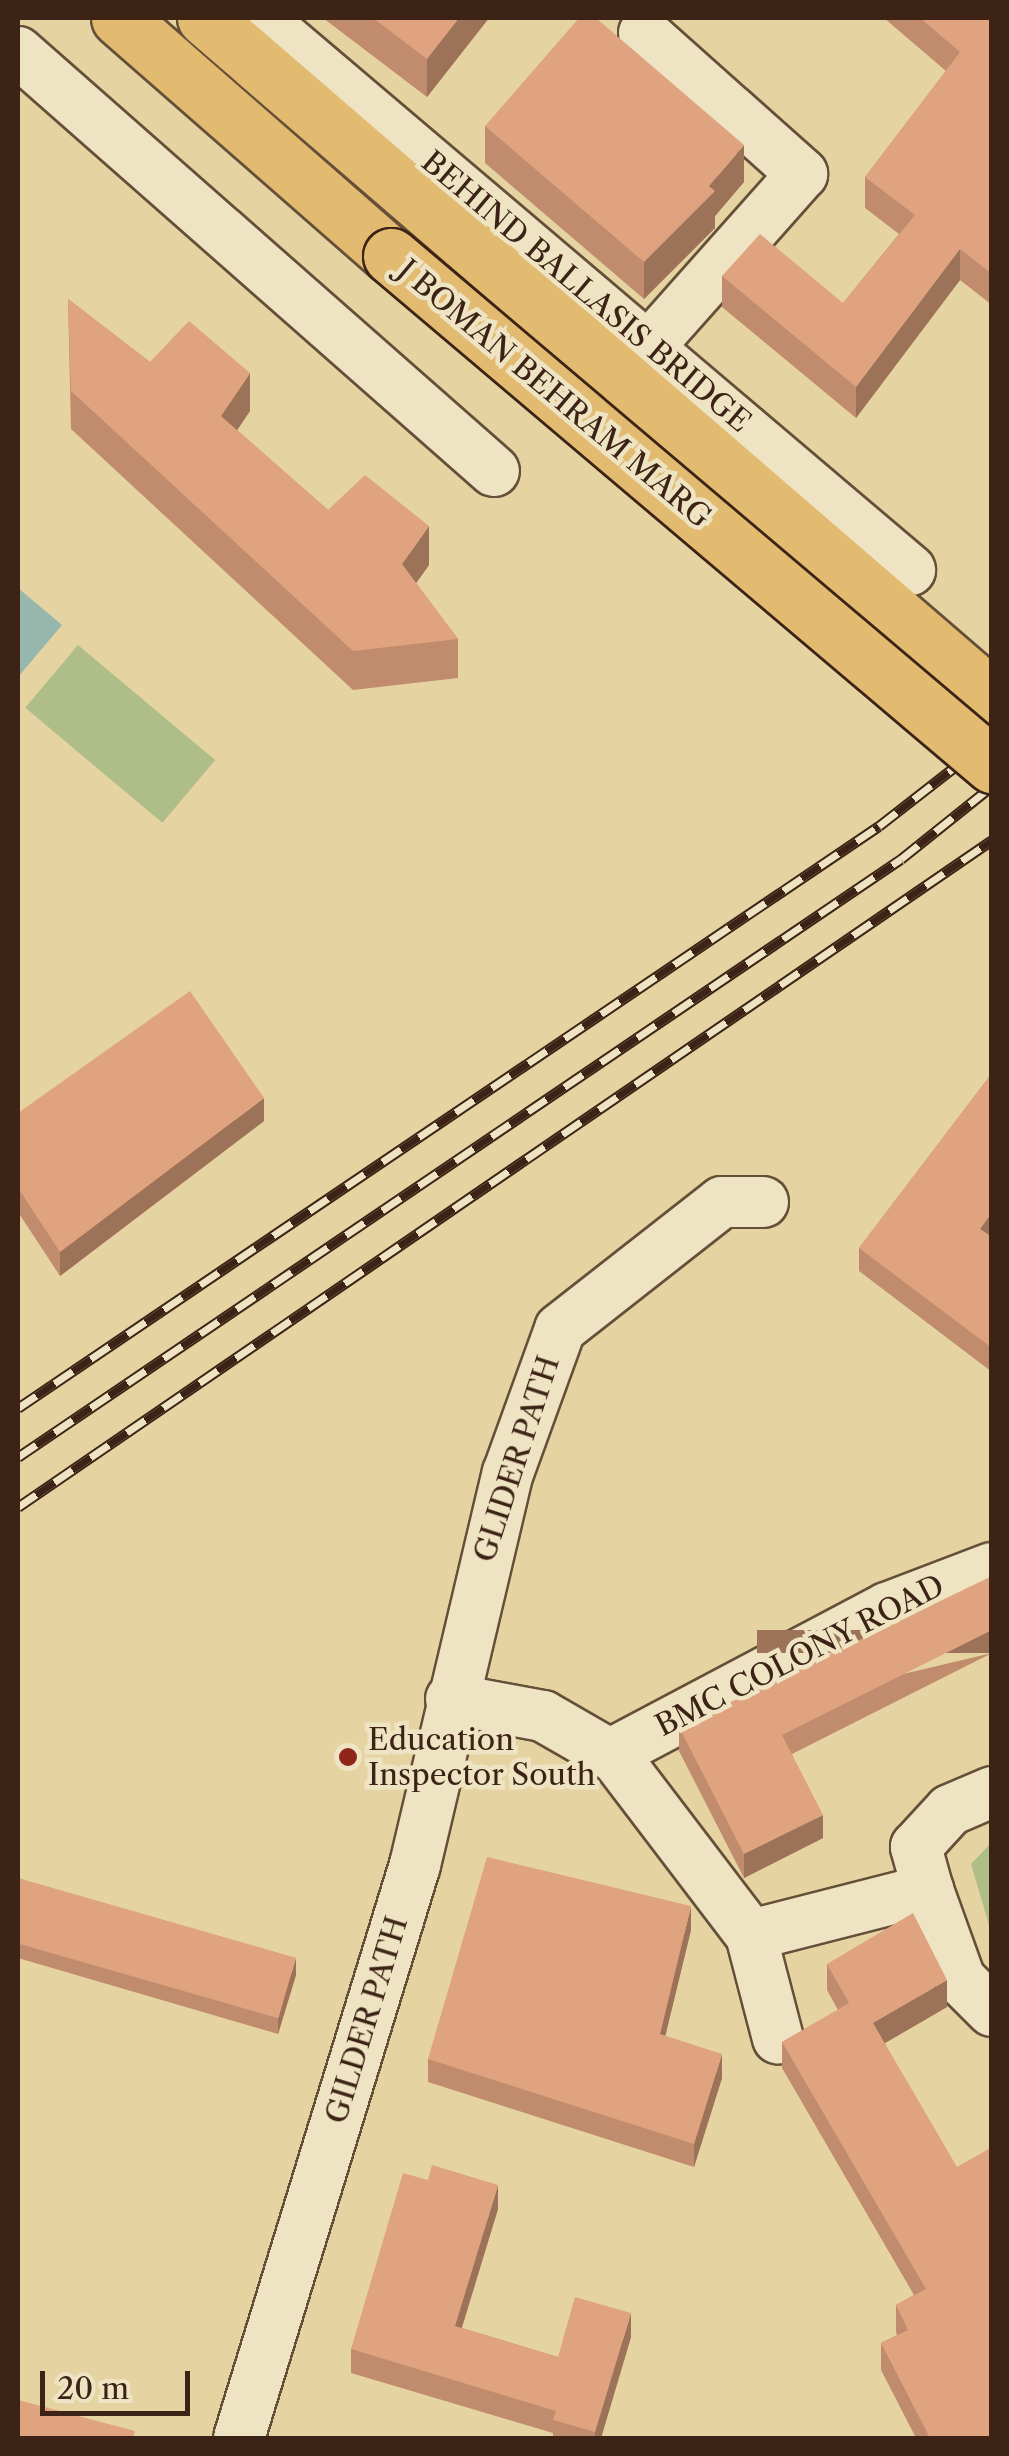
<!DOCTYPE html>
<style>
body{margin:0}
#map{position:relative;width:1009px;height:2456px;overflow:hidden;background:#e5d4a1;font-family:"Libre Caslon Text",serif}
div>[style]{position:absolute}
.green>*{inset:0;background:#afbe89;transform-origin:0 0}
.water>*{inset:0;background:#97b7ac}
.roads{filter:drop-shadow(2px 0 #664f39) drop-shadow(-2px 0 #664f39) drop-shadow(0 2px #664f39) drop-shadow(0 -2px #664f39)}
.street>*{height:50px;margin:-25px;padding:0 25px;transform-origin:25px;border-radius:25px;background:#eee3c2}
.primary>*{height:55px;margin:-27.5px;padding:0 27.5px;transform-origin:27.5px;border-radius:27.5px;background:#e2ba70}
.rail>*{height:11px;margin-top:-5.5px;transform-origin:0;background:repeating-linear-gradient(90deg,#eee3c2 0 22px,#3c2316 0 44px);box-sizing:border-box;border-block:2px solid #3c2316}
.bridges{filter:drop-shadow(2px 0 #3c2316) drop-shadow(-2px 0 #3c2316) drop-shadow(0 2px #3c2316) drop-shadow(0 -2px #3c2316)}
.primary-bridge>*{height:55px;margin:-27.5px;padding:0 27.5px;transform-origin:27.5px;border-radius:27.5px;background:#e2ba70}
.wall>*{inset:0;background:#c08c6d}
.shaded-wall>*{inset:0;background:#9c7259;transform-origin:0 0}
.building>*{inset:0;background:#dfa37f;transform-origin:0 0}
.dots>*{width:28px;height:28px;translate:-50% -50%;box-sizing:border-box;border:5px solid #eee3c2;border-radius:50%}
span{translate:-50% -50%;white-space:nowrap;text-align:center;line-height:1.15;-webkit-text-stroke:9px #eee3c2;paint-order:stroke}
.street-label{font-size:30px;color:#3c2316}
.poi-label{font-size:30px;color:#3c2316}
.left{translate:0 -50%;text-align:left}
.frame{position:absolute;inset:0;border:20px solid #3c2316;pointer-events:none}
.scale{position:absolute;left:40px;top:2371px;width:150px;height:45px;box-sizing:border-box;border:5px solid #3c2316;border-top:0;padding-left:12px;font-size:30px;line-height:35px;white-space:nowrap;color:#3c2316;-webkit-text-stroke:8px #eee3c2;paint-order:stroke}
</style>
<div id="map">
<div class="green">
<div style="left:78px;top:645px;width:179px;height:82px;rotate:40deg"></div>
<div style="clip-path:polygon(991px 1843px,991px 1932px,971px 1864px)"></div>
</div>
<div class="water">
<div style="clip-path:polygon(18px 588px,62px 625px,18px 677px)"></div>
</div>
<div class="roads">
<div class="street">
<div style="left:260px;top:18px;width:853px;rotate:40.34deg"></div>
<div style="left:644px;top:33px;width:212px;rotate:41.7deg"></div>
<div style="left:802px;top:174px;width:229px;rotate:131.6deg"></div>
<div style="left:18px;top:52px;width:634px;rotate:41.36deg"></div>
<div style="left:451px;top:1699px;width:94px;rotate:10.5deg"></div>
<div style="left:543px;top:1716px;width:84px;rotate:29.9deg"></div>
<div style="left:616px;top:1758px;width:223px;rotate:52.7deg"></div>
<div style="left:751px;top:1935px;width:183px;rotate:-14.3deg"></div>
<div style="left:928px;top:1890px;width:45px;rotate:-105.6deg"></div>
<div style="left:916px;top:1847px;width:50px;rotate:-47.4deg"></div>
<div style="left:950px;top:1810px;width:46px;rotate:-23.2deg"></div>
<div style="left:611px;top:1754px;width:312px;rotate:-27.9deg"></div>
<div style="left:887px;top:1608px;width:112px;rotate:-20.9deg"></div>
<div style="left:928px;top:1890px;width:95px;rotate:70.2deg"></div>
<div style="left:960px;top:1979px;width:45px;rotate:45deg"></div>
<div style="left:751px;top:1935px;width:107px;rotate:75.4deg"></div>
<div style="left:239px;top:2438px;width:599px;rotate:-72.93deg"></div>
<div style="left:415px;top:1865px;width:403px;rotate:-76.7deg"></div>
<div style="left:508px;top:1473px;width:153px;rotate:-70.1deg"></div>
<div style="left:560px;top:1329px;width:206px;rotate:-38.1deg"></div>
<div style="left:722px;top:1202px;width:41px"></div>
</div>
<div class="primary">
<div style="left:119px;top:18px;width:361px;rotate:41.2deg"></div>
<div style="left:205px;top:18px;width:1039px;rotate:40.79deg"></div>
</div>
</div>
<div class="rail">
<div style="left:18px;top:1408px;width:1039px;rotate:-34.06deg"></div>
<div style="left:879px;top:826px;width:143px;rotate:-37.9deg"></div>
<div style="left:18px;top:1457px;width:1066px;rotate:-34.11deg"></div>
<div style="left:901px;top:859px;width:117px;rotate:-38.7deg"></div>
<div style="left:18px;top:1507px;width:1180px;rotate:-34.4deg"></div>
</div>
<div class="bridges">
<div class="primary-bridge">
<div style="left:391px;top:256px;width:788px;rotate:40.26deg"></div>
</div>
</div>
<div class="wall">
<div style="clip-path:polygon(323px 18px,489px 18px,427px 97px)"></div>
<div style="clip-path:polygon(884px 18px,992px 18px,992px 305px,960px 280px,856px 418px,722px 307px,722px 276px,843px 303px,899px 234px,865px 208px,865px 177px,946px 71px)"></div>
<div style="clip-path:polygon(485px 126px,744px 182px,715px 216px,715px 228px,644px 299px,485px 163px)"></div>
<div style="clip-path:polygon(68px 299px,150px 362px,250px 411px,237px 430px,328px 510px,429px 565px,416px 583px,458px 639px,458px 678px,353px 690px,71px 429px)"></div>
<div style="clip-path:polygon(992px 1073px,992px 1372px,859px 1271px,859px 1248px)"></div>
<div style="clip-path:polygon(18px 1113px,264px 1121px,60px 1276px,18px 1212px)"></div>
<div style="clip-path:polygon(992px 1653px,792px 1754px,823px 1838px,744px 1878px,679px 1751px,679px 1727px)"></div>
<div style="clip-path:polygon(18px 1878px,296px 1975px,278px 2034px,18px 1958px)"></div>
<div style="clip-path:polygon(691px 1930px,665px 2036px,722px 2078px,694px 2167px,428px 2082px,428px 2059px)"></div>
<div style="clip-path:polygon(827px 1964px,947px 2007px,885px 2043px,992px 2438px,916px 2438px,881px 2370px,881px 2343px,897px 2335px,896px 2332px,896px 2305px,914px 2295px,782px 2068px,782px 2042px,838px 2010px,827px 1990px)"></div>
<div style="clip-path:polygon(498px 2209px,462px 2328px,558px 2357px,631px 2337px,601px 2438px,553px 2438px,553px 2433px,351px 2373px,351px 2349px)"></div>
</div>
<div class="shaded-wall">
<div style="clip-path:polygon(459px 18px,489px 18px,427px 97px,427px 59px)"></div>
<div style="clip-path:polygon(744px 145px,744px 182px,715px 216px,715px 228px,644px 299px,644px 262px)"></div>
<div style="clip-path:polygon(960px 249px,960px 280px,856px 418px,856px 387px)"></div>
<div style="clip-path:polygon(250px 373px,250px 411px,221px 454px,221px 416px)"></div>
<div style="clip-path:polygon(429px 526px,429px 565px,402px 603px,402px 564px)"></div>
<div style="clip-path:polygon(264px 1098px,264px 1121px,60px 1276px,60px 1252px)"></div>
<div style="clip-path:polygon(992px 1213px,992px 1237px,980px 1229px)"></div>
<div style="left:992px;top:1630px;width:23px;height:235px;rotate:90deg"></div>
<div style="clip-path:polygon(823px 1815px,823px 1838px,744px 1878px,744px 1854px)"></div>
<div style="clip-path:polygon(691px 1906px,691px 1930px,660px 2058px,660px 2034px)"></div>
<div style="clip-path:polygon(296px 1958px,296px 1975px,278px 2034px,278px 2017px)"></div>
<div style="clip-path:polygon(947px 1980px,947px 2007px,873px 2050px,873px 2023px)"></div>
<div style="clip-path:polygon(722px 2054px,722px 2078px,694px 2167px,694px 2144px)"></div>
<div style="clip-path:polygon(498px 2185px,498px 2209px,455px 2349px,455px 2326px)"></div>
<div style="clip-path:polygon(631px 2313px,631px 2337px,601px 2438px,595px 2438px,595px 2432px)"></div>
</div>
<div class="building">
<div style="clip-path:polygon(373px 18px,459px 18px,427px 59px)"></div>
<div style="clip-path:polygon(579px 18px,596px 18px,744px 145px,709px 186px,715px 191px,644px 262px,485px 126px)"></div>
<div style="clip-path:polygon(920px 18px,992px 18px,992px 274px,960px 249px,856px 387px,722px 276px,760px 234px,843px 303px,915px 215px,865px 177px,960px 52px)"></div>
<div style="clip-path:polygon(68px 299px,150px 362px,189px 321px,250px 373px,221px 416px,328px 510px,365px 475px,429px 526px,402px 564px,458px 639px,353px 651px,71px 391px)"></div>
<div style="clip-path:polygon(190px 991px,264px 1098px,60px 1252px,18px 1188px,18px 1113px)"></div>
<div style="clip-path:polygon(992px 1073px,992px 1213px,980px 1229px,992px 1237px,992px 1348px,859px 1248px)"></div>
<div style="clip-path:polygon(992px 1576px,992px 1630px,782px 1735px,823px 1815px,744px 1854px,679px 1727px)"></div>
<div style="clip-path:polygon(487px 1857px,691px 1906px,660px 2034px,722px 2054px,694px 2144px,428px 2059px)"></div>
<div style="left:18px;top:1878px;width:289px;height:63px;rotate:16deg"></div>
<div style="clip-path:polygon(913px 1913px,947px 1980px,873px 2023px,957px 2167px,992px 2147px,992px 2438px,930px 2438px,881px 2343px,908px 2330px,896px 2305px,926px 2289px,782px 2042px,849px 2003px,827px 1964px)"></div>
<div style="clip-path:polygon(432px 2165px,498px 2185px,455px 2326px,558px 2357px,575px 2297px,631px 2313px,595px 2432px,553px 2420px,556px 2411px,351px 2349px,403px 2173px,428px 2180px)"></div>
<div style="clip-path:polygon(18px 2400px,135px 2431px,133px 2438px,18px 2438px)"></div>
</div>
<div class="dots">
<div style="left:348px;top:1757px;background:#8f2418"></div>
</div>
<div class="street-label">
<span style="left:586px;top:292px;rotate:40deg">BEHIND BALLASIS BRIDGE</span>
<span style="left:554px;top:394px;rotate:40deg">J BOMAN BEHRAM MARG</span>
<span style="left:517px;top:1459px;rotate:-72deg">GLIDER PATH</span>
<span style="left:800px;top:1656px;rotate:-27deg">BMC COLONY ROAD</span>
<span style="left:367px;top:2020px;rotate:-73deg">GILDER PATH</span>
</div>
<div class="poi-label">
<span class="left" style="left:368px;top:1757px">Education<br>Inspector South</span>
</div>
<div class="frame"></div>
<div class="scale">20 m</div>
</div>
